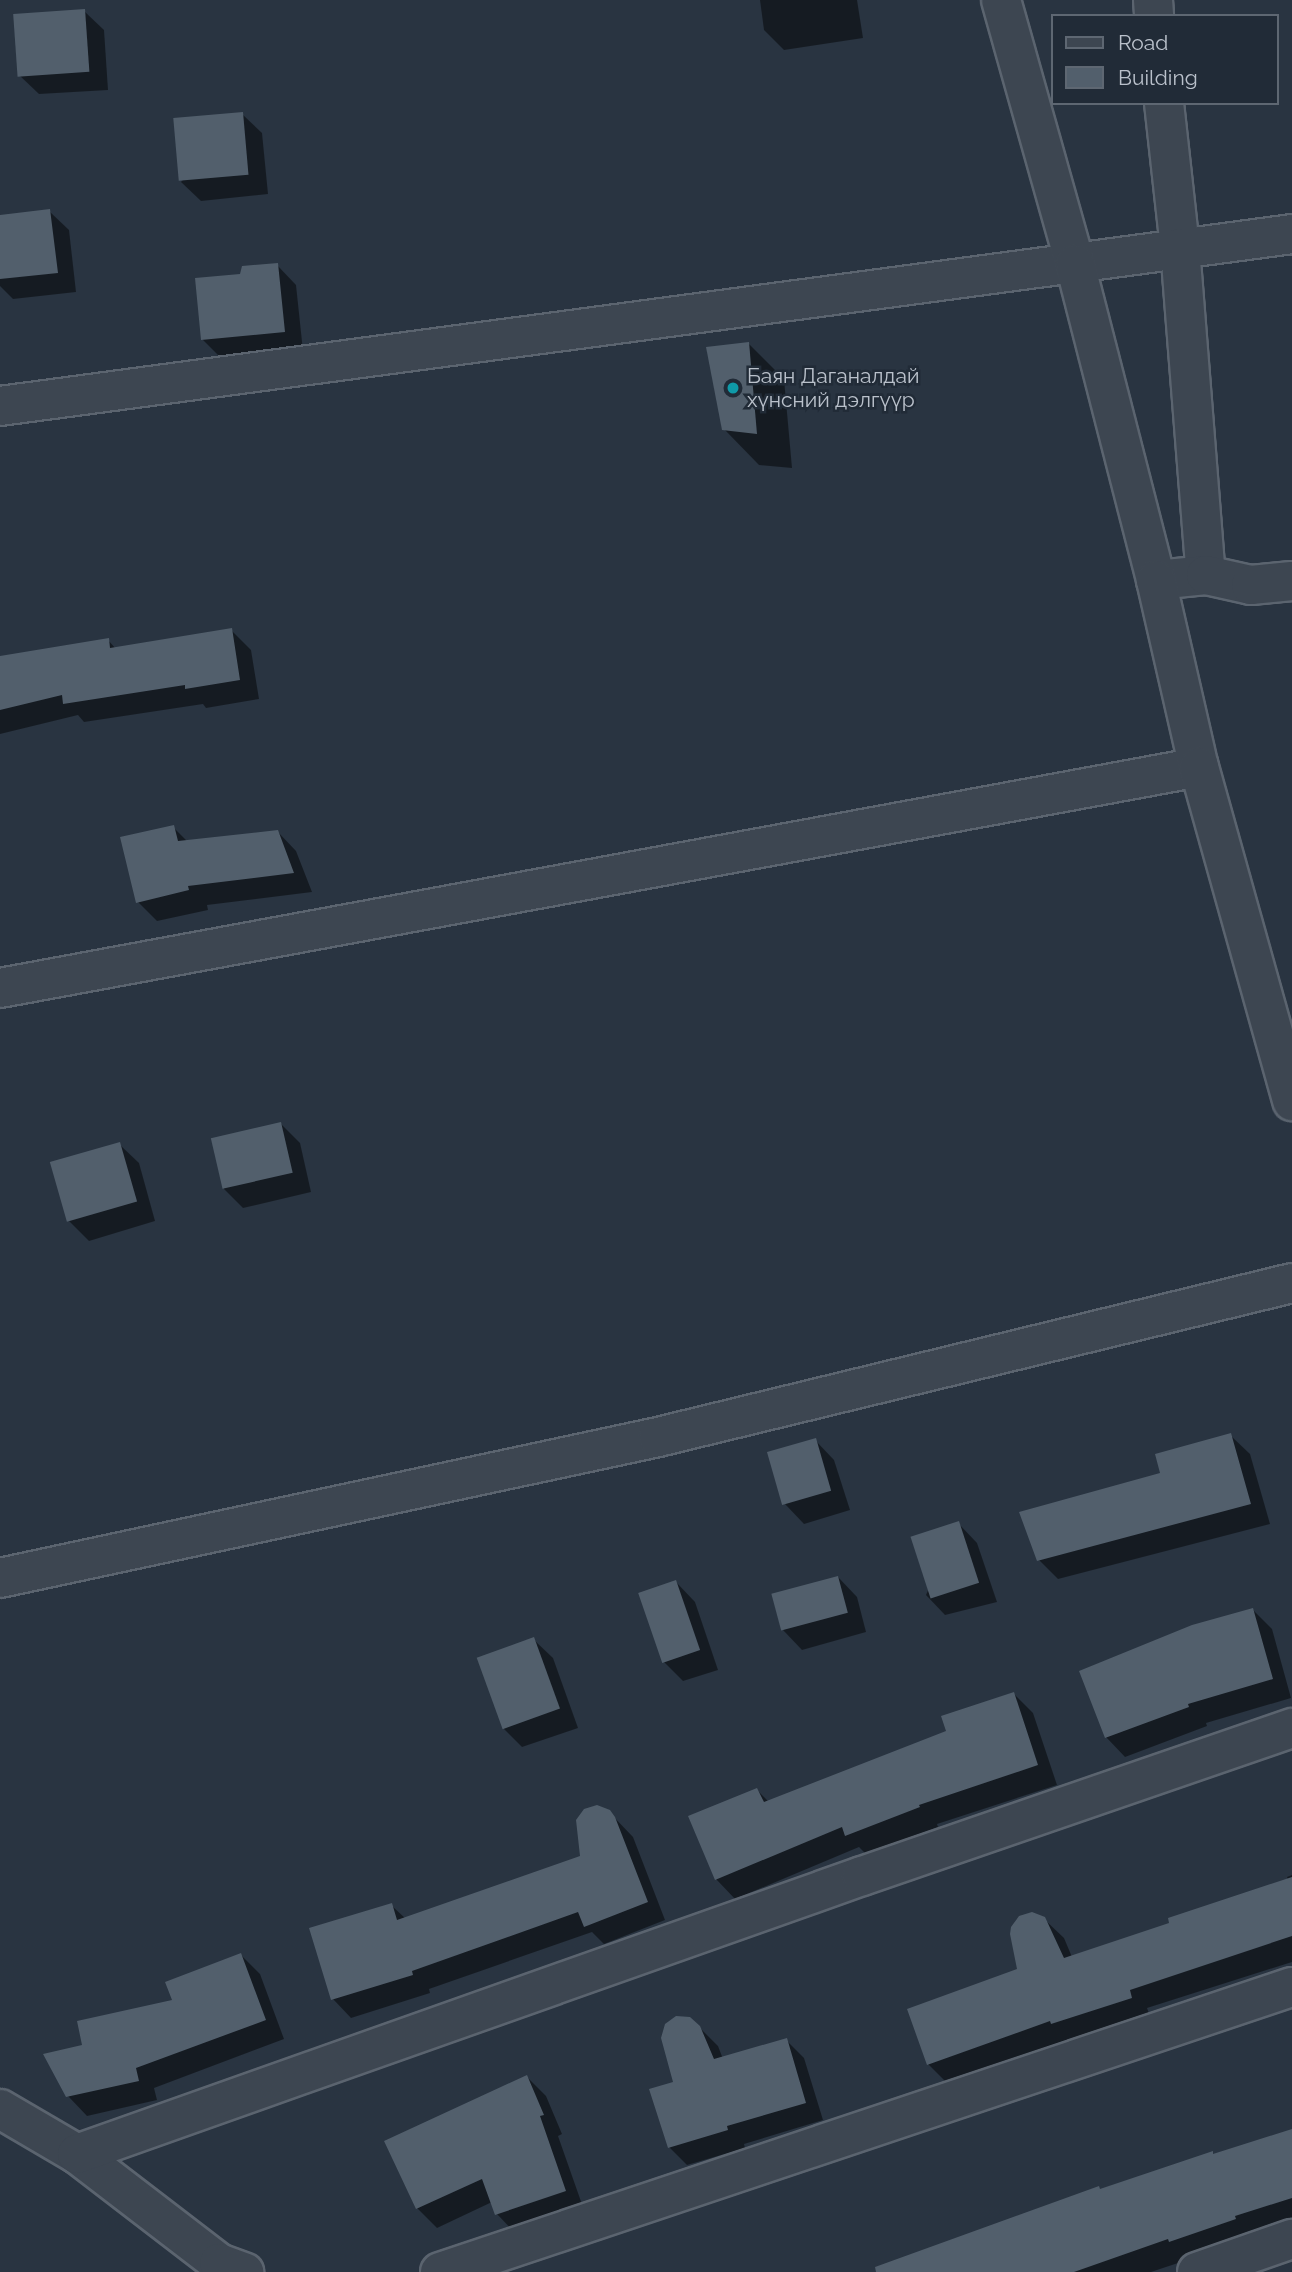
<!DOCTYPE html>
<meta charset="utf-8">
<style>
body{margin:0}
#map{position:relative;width:1292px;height:2272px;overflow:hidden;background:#293441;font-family:Raleway,sans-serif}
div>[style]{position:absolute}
.shadow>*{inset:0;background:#0007}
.building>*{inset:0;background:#525f6c;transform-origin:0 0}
.roads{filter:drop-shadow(2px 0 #5b646f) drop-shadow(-2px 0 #5b646f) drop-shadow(0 2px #5b646f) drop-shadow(0 -2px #5b646f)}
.minor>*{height:38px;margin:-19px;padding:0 19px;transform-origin:19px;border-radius:19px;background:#3d4651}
.tertiary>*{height:38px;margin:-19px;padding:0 19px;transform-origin:19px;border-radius:19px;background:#3d4651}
.dots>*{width:19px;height:19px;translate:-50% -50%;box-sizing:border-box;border:4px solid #212b37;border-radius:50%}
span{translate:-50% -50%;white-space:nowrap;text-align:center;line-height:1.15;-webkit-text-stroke:5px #212b37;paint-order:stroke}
.poi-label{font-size:21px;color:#bac1cb}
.left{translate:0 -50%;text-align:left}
.legend{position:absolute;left:1051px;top:14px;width:228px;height:91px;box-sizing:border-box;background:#212b37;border:2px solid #5e6772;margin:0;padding:9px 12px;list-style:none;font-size:21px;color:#bac1cb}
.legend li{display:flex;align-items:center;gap:14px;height:35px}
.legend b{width:35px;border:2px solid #5e6772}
</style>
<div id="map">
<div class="shadow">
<div style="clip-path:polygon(760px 0,857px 0,863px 38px,784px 50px,764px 30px)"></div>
<div style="clip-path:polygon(84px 11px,104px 30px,108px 90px,39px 94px,19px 75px)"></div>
<div style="clip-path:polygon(242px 114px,262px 133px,268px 194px,201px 201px,181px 182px)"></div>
<div style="clip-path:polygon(49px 211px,69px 230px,76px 292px,13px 299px,0 286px,0 216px)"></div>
<div style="clip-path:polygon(277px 265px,296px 285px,303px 351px,222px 359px,202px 339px,241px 276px)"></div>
<div style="clip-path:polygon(748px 343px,784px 379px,792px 468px,759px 465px,724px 429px)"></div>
<div style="clip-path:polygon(231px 630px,251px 650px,259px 699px,206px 708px,203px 704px,84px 722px,78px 715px,0 734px,0 658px,108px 640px,116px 649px)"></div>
<div style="clip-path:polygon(173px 827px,188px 842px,277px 831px,296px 851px,312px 892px,207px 905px,208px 910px,157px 921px,138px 902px)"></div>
<div style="clip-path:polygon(281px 1124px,300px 1143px,311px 1192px,243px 1208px,224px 1189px,213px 1140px)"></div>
<div style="clip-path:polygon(119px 1144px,139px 1163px,155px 1221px,89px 1241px,69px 1221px)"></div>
<div style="clip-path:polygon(1230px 1435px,1250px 1454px,1270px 1524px,1058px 1579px,1039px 1560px,1162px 1474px)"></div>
<div style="clip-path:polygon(815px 1440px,834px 1460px,850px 1510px,804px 1524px,785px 1504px)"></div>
<div style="clip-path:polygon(958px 1523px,977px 1543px,997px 1602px,945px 1615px,926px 1595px)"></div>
<div style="clip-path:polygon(838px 1577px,857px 1597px,866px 1632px,802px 1650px,783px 1630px)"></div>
<div style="clip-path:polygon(676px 1582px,695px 1602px,718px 1670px,683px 1681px,664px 1662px)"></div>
<div style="clip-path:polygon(1253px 1610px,1272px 1629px,1291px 1698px,1206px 1723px,1207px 1726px,1125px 1757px,1106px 1737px)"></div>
<div style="clip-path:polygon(533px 1639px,553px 1658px,578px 1728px,522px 1747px,503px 1728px)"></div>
<div style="clip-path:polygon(1014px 1694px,1033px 1713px,1057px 1785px,937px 1824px,938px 1827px,866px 1854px,859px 1847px,735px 1899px,716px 1879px,757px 1790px,769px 1802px,948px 1732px)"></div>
<div style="clip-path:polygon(609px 1812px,633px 1837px,665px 1920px,604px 1944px,592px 1932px,429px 1989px,430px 1993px,351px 2018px,333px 1999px,391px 1905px,406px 1919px,582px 1857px)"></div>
<div style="clip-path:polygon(1292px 1875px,1292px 1962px,1147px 2008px,1150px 2016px,1071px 2042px,1069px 2039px,947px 2083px,928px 2064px,1019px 1970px,1044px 1919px,1064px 1938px,1072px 1957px,1172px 1924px,1288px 1880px,1287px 1877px)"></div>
<div style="clip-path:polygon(241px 1955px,260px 1974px,284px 2039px,154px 2088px,157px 2100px,87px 2116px,68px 2096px,174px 2001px)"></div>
<div style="clip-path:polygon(699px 2027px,718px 2046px,723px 2059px,786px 2040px,804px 2058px,823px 2120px,744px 2144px,745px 2148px,687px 2165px,669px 2147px,675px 2083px)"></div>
<div style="clip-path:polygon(527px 2077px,546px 2096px,562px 2134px,558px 2136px,584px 2210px,516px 2234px,497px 2214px,492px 2202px,437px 2228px,417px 2208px,386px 2142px)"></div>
<div style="clip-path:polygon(1292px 2131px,1292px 2225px,1151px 2272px,1062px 2272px,1100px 2191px)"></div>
</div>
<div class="building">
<div style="left:85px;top:9px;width:63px;height:72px;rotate:86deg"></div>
<div style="left:243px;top:112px;width:63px;height:70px;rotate:85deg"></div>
<div style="clip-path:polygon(50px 209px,58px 273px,0 279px,0 215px)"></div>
<div style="clip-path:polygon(278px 263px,285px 332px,201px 340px,195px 278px,240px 274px,242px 266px)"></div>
<div style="clip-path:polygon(749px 342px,757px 434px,722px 430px,706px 347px)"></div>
<div style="clip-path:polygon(232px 628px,240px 680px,185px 689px,185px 685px,63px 704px,62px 695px,0 710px,0 656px,109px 638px,110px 648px)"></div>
<div style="clip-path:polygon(174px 825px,178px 841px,278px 830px,294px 873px,188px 886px,189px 890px,136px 903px,120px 837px)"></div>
<div style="left:281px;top:1122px;width:52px;height:72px;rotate:77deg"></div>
<div style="left:120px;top:1142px;width:62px;height:73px;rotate:74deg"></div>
<div style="clip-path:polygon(1231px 1433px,1251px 1504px,1037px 1561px,1019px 1512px,1160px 1473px,1155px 1454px)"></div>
<div style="left:816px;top:1438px;width:55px;height:51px;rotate:74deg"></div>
<div style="left:959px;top:1521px;width:65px;height:51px;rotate:72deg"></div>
<div style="left:838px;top:1576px;width:38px;height:69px;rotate:75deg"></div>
<div style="left:676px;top:1580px;width:74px;height:40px;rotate:71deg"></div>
<div style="clip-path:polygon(1253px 1608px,1273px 1679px,1188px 1704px,1189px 1707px,1105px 1738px,1079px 1671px,1192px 1625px)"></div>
<div style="left:534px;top:1637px;width:76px;height:61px;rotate:70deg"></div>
<div style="clip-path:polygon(1014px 1692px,1038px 1765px,919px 1805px,920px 1807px,845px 1836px,842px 1827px,715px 1880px,688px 1816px,757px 1788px,764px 1802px,946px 1731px,941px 1716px)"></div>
<div style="clip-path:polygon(597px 1805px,610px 1810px,615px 1817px,648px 1902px,584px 1927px,578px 1912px,412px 1971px,413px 1975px,331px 2000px,309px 1928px,392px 1903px,397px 1920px,580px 1856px,576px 1820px,584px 1809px)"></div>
<div style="clip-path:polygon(1292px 1877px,1292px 1936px,1130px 1990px,1132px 1998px,1051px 2024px,1050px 2021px,927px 2065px,907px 2009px,1017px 1969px,1010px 1934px,1011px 1927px,1019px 1916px,1032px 1912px,1045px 1917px,1064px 1958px,1169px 1923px,1168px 1918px)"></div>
<div style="clip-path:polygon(241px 1953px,266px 2020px,136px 2068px,139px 2081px,66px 2097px,43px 2054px,82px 2045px,77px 2021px,172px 2000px,165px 1982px)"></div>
<div style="clip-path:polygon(676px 2016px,690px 2017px,700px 2026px,714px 2059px,787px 2038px,806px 2103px,727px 2126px,728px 2130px,668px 2148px,649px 2089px,673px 2082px,661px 2038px,665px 2024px)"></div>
<div style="clip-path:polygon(527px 2075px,544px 2115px,540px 2116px,566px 2191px,495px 2215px,482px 2179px,416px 2209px,384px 2141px)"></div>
<div style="clip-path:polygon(1292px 2129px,1292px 2198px,1235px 2216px,1236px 2219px,1169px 2242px,1168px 2239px,1074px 2272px,876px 2272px,875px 2267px,1099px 2186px,1100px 2189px,1213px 2151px,1213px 2154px)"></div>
</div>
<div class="roads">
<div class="minor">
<div style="left:1153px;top:0;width:16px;rotate:86deg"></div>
<div style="left:1164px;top:103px;width:146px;rotate:83.7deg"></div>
<div style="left:1180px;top:248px;width:328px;rotate:85.5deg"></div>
<div style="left:0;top:406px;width:1303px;rotate:-7.58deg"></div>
<div style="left:1156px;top:580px;width:50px;rotate:-5.7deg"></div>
<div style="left:1206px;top:575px;width:46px;rotate:12.5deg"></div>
<div style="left:1251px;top:585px;width:41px;rotate:-5.6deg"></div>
<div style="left:0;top:988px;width:1219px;rotate:-10.44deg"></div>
<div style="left:0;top:1578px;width:673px;rotate:-12.09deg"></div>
<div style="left:658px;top:1437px;width:652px;rotate:-13.65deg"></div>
<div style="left:0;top:2109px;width:89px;rotate:30.3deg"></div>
<div style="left:77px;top:2154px;width:179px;rotate:37.5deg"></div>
<div style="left:219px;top:2263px;width:27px;rotate:20deg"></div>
<div style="left:77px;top:2154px;width:833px;rotate:-19.5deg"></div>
<div style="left:862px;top:1876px;width:455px;rotate:-19deg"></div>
<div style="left:440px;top:2272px;width:898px;rotate:-18.5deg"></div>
<div style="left:1197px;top:2272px;width:101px;rotate:-19.2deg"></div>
</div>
<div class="tertiary">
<div style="left:1001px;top:0;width:274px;rotate:74.3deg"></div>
<div style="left:1075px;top:264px;width:326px;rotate:75.6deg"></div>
<div style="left:1156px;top:580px;width:192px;rotate:77.1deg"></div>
<div style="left:1199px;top:767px;width:347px;rotate:74.4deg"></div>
</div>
</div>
<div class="dots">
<div style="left:733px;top:388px;background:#0f9aa8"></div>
</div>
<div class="poi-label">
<span class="left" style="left:747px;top:388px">Баян Даганалдай<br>хүнсний дэлгүүр</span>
</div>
<ul class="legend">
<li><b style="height:9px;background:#3d4651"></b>Road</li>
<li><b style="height:19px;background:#525f6c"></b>Building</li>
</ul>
</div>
